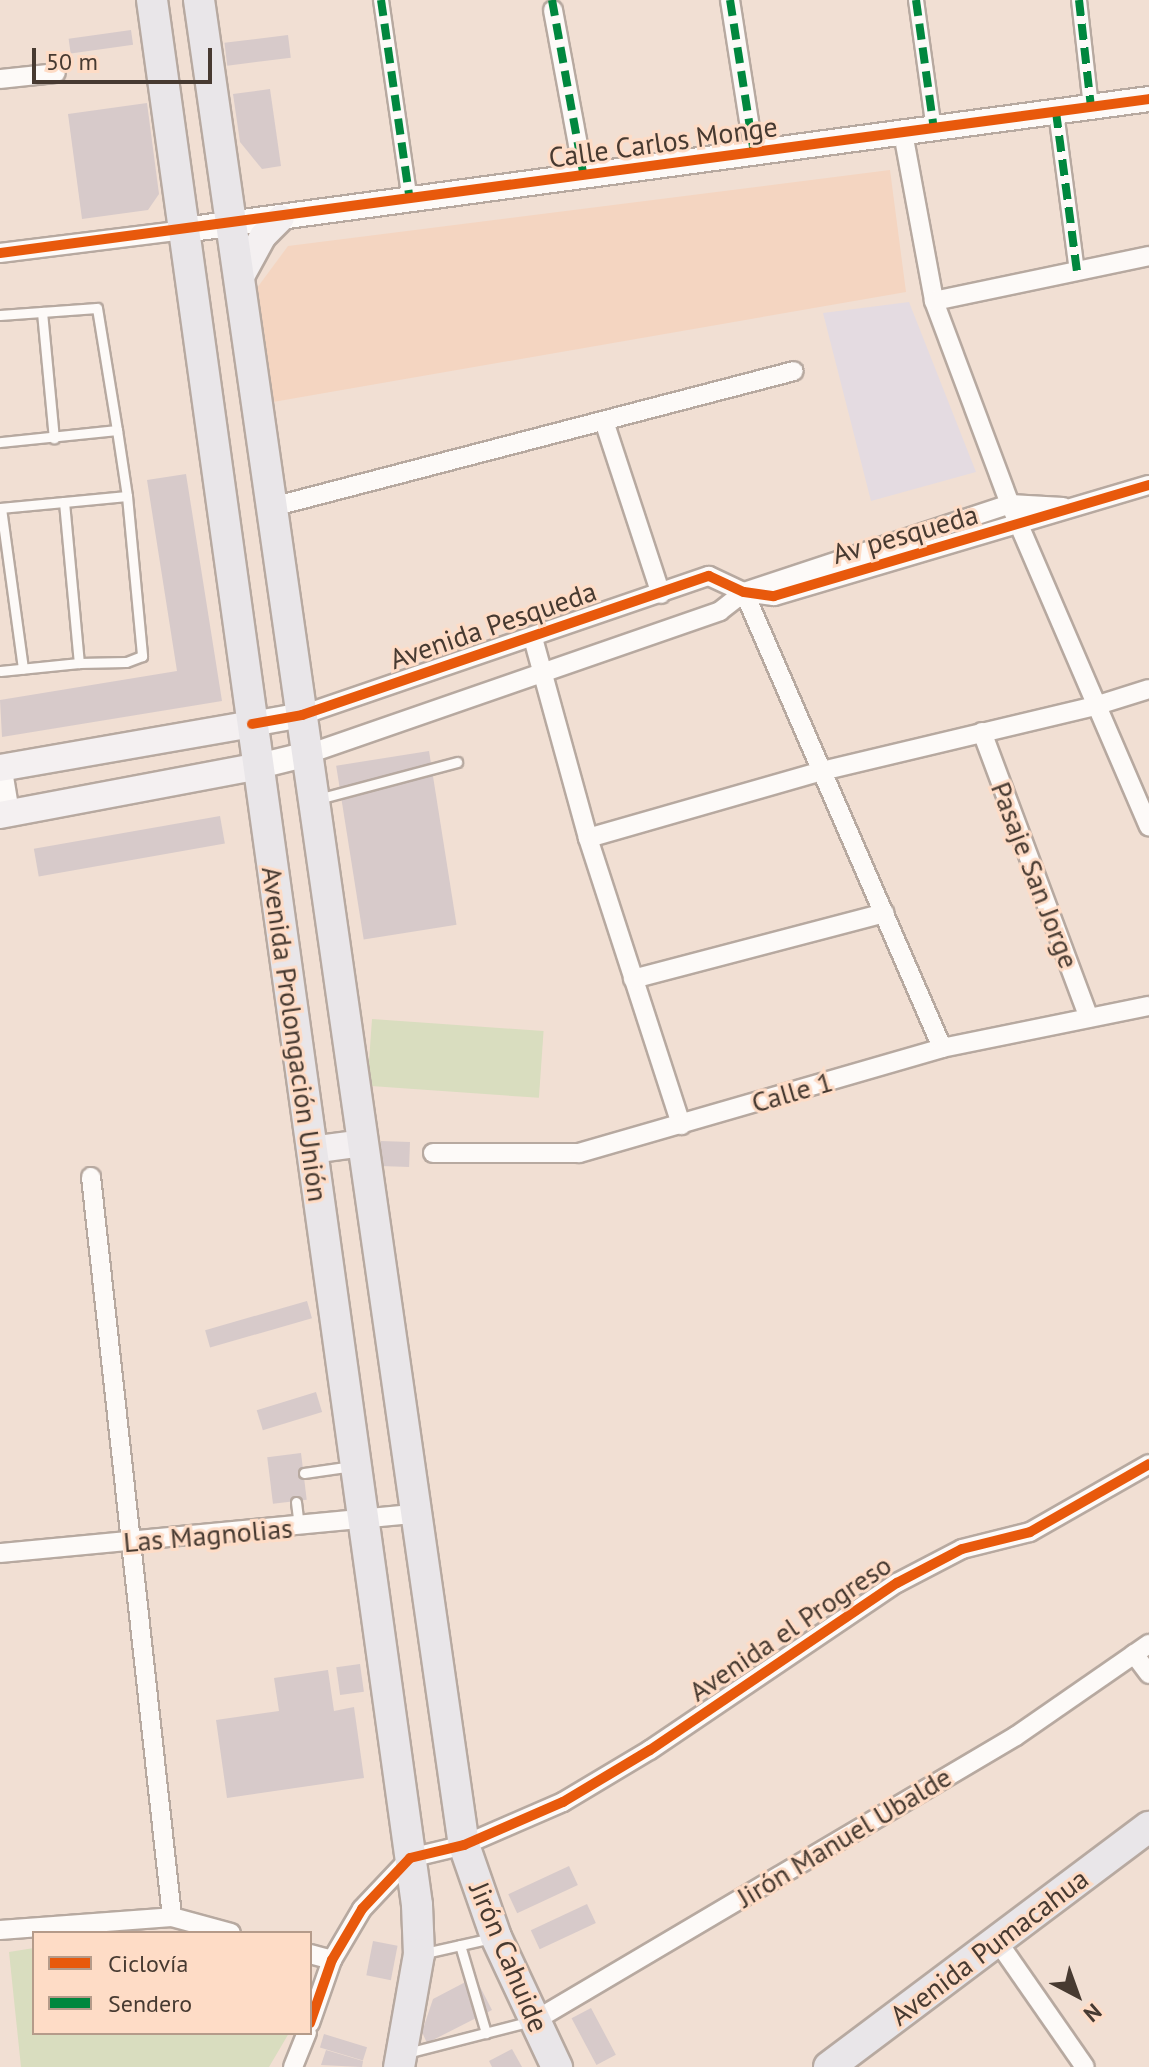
<!DOCTYPE html>
<meta charset="utf-8">
<style>
body{margin:0}
#map{position:relative;width:1149px;height:2067px;overflow:hidden;background:#f1dfd3;font-family:"PT Sans",sans-serif}
div>[style]{position:absolute}
.commercial>*{inset:0;background:#e4dbe1}
.built>*{inset:0;background:#f4d5c1}
.green>*{inset:0;background:#d9ddbf;transform-origin:0 0}
.building>*{inset:0;background:#d7caca;transform-origin:0 0}
.roads{filter:drop-shadow(2px 0 #b7a9a0) drop-shadow(-2px 0 #b7a9a0) drop-shadow(0 2px #b7a9a0) drop-shadow(0 -2px #b7a9a0)}
.service>*{height:9px;margin:-4.5px;padding:0 4.5px;transform-origin:4.5px;border-radius:4.5px;background:#fdfaf8}
.pedestrian>*{height:14px;margin:-7px;padding:0 7px;transform-origin:7px;border-radius:7px;background:#fdfaf8}
.minor>*{height:18px;margin:-9px;padding:0 9px;transform-origin:9px;border-radius:9px;background:#fdfaf8}
.tertiary>*{height:24px;margin:-12px;padding:0 12px;transform-origin:12px;border-radius:12px;background:#fdfaf8}
.secondary>*{height:26px;margin:-13px;padding:0 13px;transform-origin:13px;border-radius:13px;background:#f4f0f1}
.primary>*{height:30px;margin:-15px;padding:0 15px;transform-origin:15px;border-radius:15px;background:#e9e6e9}
.quiet>*{height:8px;margin-top:-4px;transform-origin:0;background:repeating-linear-gradient(90deg,#00873e 0 16px,transparent 0 24px)}
.cycleway>*{height:10px;margin:-5px;padding:0 5px;transform-origin:5px;border-radius:5px;background:#e8590c}
span{translate:-50% -50%;white-space:nowrap;text-align:center;line-height:1.15;-webkit-text-stroke:6px #fedcc6;paint-order:stroke}
.street-label{font-size:28px;color:#473a31}
.legend{position:absolute;left:32px;top:1931px;width:280px;height:104px;box-sizing:border-box;background:#fedcc6;border:2px solid #b59b8a;margin:0;padding:10px 14px;list-style:none;font-size:24px;color:#473a31}
.legend li{display:flex;align-items:center;gap:16px;height:40px}
.legend b{width:40px;border:2px solid #b59b8a}
.north{position:absolute;left:1037px;top:1955px;width:80px;height:80px;-webkit-text-stroke:6px #fedcc6;paint-order:stroke;rotate:139deg;font-size:22px;font-weight:700;line-height:32px;text-align:center;color:#473a31}
.north::after{content:'';display:block;margin:auto;width:28px;height:36px;background:#473a31;clip-path:polygon(50% 0,100% 100%,50% 72%,0 100%)}
.scale{position:absolute;left:32px;top:48px;width:180px;height:36px;box-sizing:border-box;border:4px solid #473a31;border-top:0;padding-left:10px;font-size:24px;line-height:28px;white-space:nowrap;color:#473a31;-webkit-text-stroke:6px #fedcc6;paint-order:stroke}
</style>
<div id="map">
<div class="commercial">
<div style="clip-path:polygon(909px 302px,976px 472px,871px 501px,823px 313px)"></div>
</div>
<div class="built">
<div style="clip-path:polygon(890px 170px,906px 292px,273px 402px,254px 292px,288px 246px)"></div>
</div>
<div class="green">
<div style="left:372px;top:1019px;width:172px;height:67px;rotate:4deg"></div>
<div style="clip-path:polygon(34px 1948px,34px 2033px,289px 2033px,269px 2067px,21px 2067px,9px 1952px)"></div>
</div>
<div class="building">
<div style="left:131px;top:30px;width:15px;height:63px;rotate:82deg"></div>
<div style="left:288px;top:35px;width:23px;height:64px;rotate:83deg"></div>
<div style="clip-path:polygon(270px 89px,281px 166px,262px 169px,240px 142px,233px 94px)"></div>
<div style="clip-path:polygon(147px 103px,159px 194px,148px 210px,82px 219px,68px 114px)"></div>
<div style="clip-path:polygon(186px 474px,222px 701px,2px 737px,0 700px,177px 671px,147px 480px)"></div>
<div style="left:429px;top:751px;width:176px;height:94px;rotate:81deg"></div>
<div style="left:220px;top:816px;width:28px;height:189px;rotate:80deg"></div>
<div style="left:381px;top:1141px;width:29px;height:25px;rotate:2deg"></div>
<div style="left:307px;top:1301px;width:18px;height:106px;rotate:74deg"></div>
<div style="left:316px;top:1392px;width:21px;height:62px;rotate:73deg"></div>
<div style="left:301px;top:1453px;width:47px;height:34px;rotate:83deg"></div>
<div style="left:360px;top:1664px;width:28px;height:24px;rotate:82deg"></div>
<div style="clip-path:polygon(328px 1670px,334px 1711px,354px 1707px,364px 1778px,227px 1798px,216px 1720px,279px 1711px,274px 1678px)"></div>
<div style="left:569px;top:1866px;width:21px;height:67px;rotate:65deg"></div>
<div style="left:587px;top:1904px;width:21px;height:62px;rotate:65deg"></div>
<div style="left:373px;top:1941px;width:25px;height:35px;rotate:11deg"></div>
<div style="clip-path:polygon(475px 1977px,492px 2010px,427px 2043px,422px 2032px,433px 1999px)"></div>
<div style="left:591px;top:2008px;width:53px;height:22px;rotate:62deg"></div>
<div style="left:324px;top:2034px;width:45px;height:14px;rotate:17deg"></div>
<div style="clip-path:polygon(512px 2049px,522px 2067px,492px 2067px,489px 2061px)"></div>
<div style="clip-path:polygon(326px 2050px,363px 2061px,362px 2067px,321px 2065px)"></div>
</div>
<div class="roads">
<div class="service">
<div style="left:42px;top:312px;width:127px;rotate:84.6deg"></div>
<div style="left:0;top:315px;width:97px;rotate:-4.1deg"></div>
<div style="left:97px;top:308px;width:124px;rotate:80.7deg"></div>
<div style="left:117px;top:430px;width:118px;rotate:174.1deg"></div>
<div style="left:117px;top:430px;width:67px;rotate:81.4deg"></div>
<div style="left:64px;top:502px;width:63px;rotate:-5.4deg"></div>
<div style="left:127px;top:496px;width:161px;rotate:84.6deg"></div>
<div style="left:142px;top:656px;width:17px;rotate:159deg"></div>
<div style="left:126px;top:662px;width:47px;rotate:178.8deg"></div>
<div style="left:0;top:508px;width:64px;rotate:-5.4deg"></div>
<div style="left:64px;top:502px;width:162px;rotate:84.7deg"></div>
<div style="left:79px;top:663px;width:79px;rotate:174.2deg"></div>
<div style="left:1px;top:508px;width:162px;rotate:82.2deg"></div>
<div style="left:318px;top:799px;width:144px;rotate:-14.9deg"></div>
<div style="left:304px;top:1473px;width:49px;rotate:-8.3deg"></div>
<div style="left:296px;top:1502px;width:25px;rotate:83deg"></div>
<div style="left:460px;top:1945px;width:92px;rotate:73.5deg"></div>
<div style="left:425px;top:1953px;width:69px;rotate:-12.6deg"></div>
<div style="left:407px;top:2053px;width:129px;rotate:-14.4deg"></div>
</div>
<div class="pedestrian">
<div style="left:381px;top:0;width:203px;rotate:81.8deg"></div>
<div style="left:916px;top:0;width:130px;rotate:82.1deg"></div>
<div style="left:1079px;top:0;width:108px;rotate:83.6deg"></div>
<div style="left:1056px;top:112px;width:160px;rotate:82.5deg"></div>
</div>
<div class="minor">
<div style="left:730px;top:0;width:155px;rotate:81.1deg"></div>
<div style="left:553px;top:10px;width:170px;rotate:79.5deg"></div>
<div style="left:0;top:79px;width:56px;rotate:-6.1deg"></div>
<div style="left:903px;top:133px;width:171px;rotate:79.5deg"></div>
<div style="left:934px;top:301px;width:217px;rotate:69.5deg"></div>
<div style="left:1010px;top:504px;width:351px;rotate:66.7deg"></div>
<div style="left:0;top:253px;width:185px;rotate:-7.1deg"></div>
<div style="left:934px;top:301px;width:220px;rotate:-11.8deg"></div>
<div style="left:604px;top:421px;width:182px;rotate:71.8deg"></div>
<div style="left:272px;top:507px;width:539px;rotate:-14.6deg"></div>
<div style="left:744px;top:592px;width:497px;rotate:66.5deg"></div>
<div style="left:533px;top:638px;width:207px;rotate:74.6deg"></div>
<div style="left:588px;top:838px;width:302px;rotate:72deg"></div>
<div style="left:302px;top:715px;width:430px;rotate:-18.9deg"></div>
<div style="left:709px;top:576px;width:38px;rotate:25deg"></div>
<div style="left:744px;top:592px;width:30px;rotate:8deg"></div>
<div style="left:774px;top:596px;width:391px;rotate:-16.5deg"></div>
<div style="left:982px;top:732px;width:305px;rotate:69.5deg"></div>
<div style="left:308px;top:754px;width:436px;rotate:-19.1deg"></div>
<div style="left:720px;top:611px;width:31px;rotate:-38deg"></div>
<div style="left:744px;top:592px;width:280px;rotate:-18.3deg"></div>
<div style="left:1010px;top:504px;width:53px;rotate:3.2deg"></div>
<div style="left:588px;top:838px;width:243px;rotate:-16deg"></div>
<div style="left:822px;top:771px;width:284px;rotate:-13.4deg"></div>
<div style="left:1098px;top:705px;width:53px;rotate:-17.4deg"></div>
<div style="left:633px;top:979px;width:260px;rotate:-14.7deg"></div>
<div style="left:433px;top:1153px;width:146px"></div>
<div style="left:579px;top:1153px;width:378px;rotate:-16.1deg"></div>
<div style="left:942px;top:1048px;width:211px;rotate:-11.5deg"></div>
<div style="left:91px;top:1177px;width:744px;rotate:83.75deg"></div>
<div style="left:0;top:1553px;width:418px;rotate:-5.4deg"></div>
<div style="left:1134px;top:1654px;width:25px;rotate:53deg"></div>
<div style="left:0;top:1930px;width:172px;rotate:-4.3deg"></div>
<div style="left:172px;top:1917px;width:61px;rotate:15.2deg"></div>
<div style="left:998px;top:1942px;width:152px;rotate:55.2deg"></div>
<div style="left:310px;top:1954px;width:23px;rotate:15deg"></div>
<div style="left:534px;top:2021px;width:560px;rotate:-30.6deg"></div>
<div style="left:1016px;top:1736px;width:162px;rotate:-34.7deg"></div>
<div style="left:310px;top:2023px;width:67px;rotate:-70.8deg"></div>
<div style="left:332px;top:1960px;width:59px;rotate:-59.5deg"></div>
<div style="left:362px;top:1909px;width:70px;rotate:-46.7deg"></div>
<div style="left:410px;top:1858px;width:56px;rotate:-13.5deg"></div>
<div style="left:464px;top:1845px;width:108px;rotate:-23.5deg"></div>
<div style="left:563px;top:1802px;width:101px;rotate:-30.9deg"></div>
<div style="left:650px;top:1750px;width:298px;rotate:-34.1deg"></div>
<div style="left:897px;top:1583px;width:73px;rotate:-27.6deg"></div>
<div style="left:962px;top:1549px;width:70px;rotate:-14deg"></div>
<div style="left:1030px;top:1532px;width:137px;rotate:-29.7deg"></div>
<div style="left:293px;top:2067px;width:37px;rotate:-68deg"></div>
</div>
<div class="tertiary">
<div style="left:184px;top:230px;width:974px;rotate:-7.73deg"></div>
<div style="left:252px;top:724px;width:51px;rotate:-10.2deg"></div>
<div style="left:259px;top:766px;width:50px;rotate:-13.8deg"></div>
<div style="left:0;top:771px;width:43px;rotate:80.5deg"></div>
</div>
<div class="secondary">
<div style="left:239px;top:280px;width:50px;rotate:-61.4deg"></div>
<div style="left:263px;top:236px;width:25px;rotate:-45deg"></div>
<div style="left:0;top:768px;width:256px;rotate:-9.9deg"></div>
<div style="left:0;top:815px;width:264px;rotate:-10.7deg"></div>
<div style="left:311px;top:1150px;width:52px;rotate:-7.7deg"></div>
</div>
<div class="primary">
<div style="left:152px;top:0;width:1923px;rotate:82.08deg"></div>
<div style="left:417px;top:1905px;width:49px;rotate:87.7deg"></div>
<div style="left:419px;top:1954px;width:115px;rotate:100deg"></div>
<div style="left:199px;top:0;width:1864px;rotate:81.83deg"></div>
<div style="left:464px;top:1845px;width:97px;rotate:70.8deg"></div>
<div style="left:496px;top:1937px;width:144px;rotate:64.9deg"></div>
<div style="left:829px;top:2067px;width:400px;rotate:-36.9deg"></div>
</div>
</div>
<div class="quiet">
<div style="left:381px;top:0;width:203px;rotate:81.8deg"></div>
<div style="left:552px;top:0;width:180px;rotate:79.8deg"></div>
<div style="left:730px;top:0;width:155px;rotate:81.1deg"></div>
<div style="left:916px;top:0;width:130px;rotate:82.1deg"></div>
<div style="left:1079px;top:0;width:108px;rotate:83.6deg"></div>
<div style="left:1056px;top:112px;width:160px;rotate:82.5deg"></div>
</div>
<div class="cycleway">
<div style="left:0;top:253px;width:1159px;rotate:-7.63deg"></div>
<div style="left:252px;top:724px;width:51px;rotate:-10.2deg"></div>
<div style="left:302px;top:715px;width:430px;rotate:-18.9deg"></div>
<div style="left:709px;top:576px;width:38px;rotate:25deg"></div>
<div style="left:744px;top:592px;width:30px;rotate:8deg"></div>
<div style="left:774px;top:596px;width:391px;rotate:-16.5deg"></div>
<div style="left:310px;top:2023px;width:67px;rotate:-70.8deg"></div>
<div style="left:332px;top:1960px;width:59px;rotate:-59.5deg"></div>
<div style="left:362px;top:1909px;width:70px;rotate:-46.7deg"></div>
<div style="left:410px;top:1858px;width:56px;rotate:-13.5deg"></div>
<div style="left:464px;top:1845px;width:108px;rotate:-23.5deg"></div>
<div style="left:563px;top:1802px;width:101px;rotate:-30.9deg"></div>
<div style="left:650px;top:1750px;width:298px;rotate:-34.1deg"></div>
<div style="left:897px;top:1583px;width:73px;rotate:-27.6deg"></div>
<div style="left:962px;top:1549px;width:70px;rotate:-14deg"></div>
<div style="left:1030px;top:1532px;width:137px;rotate:-29.7deg"></div>
</div>
<div class="street-label">
<span style="left:663px;top:142px;rotate:-8deg">Calle Carlos Monge</span>
<span style="left:905px;top:534px;rotate:-16deg">Av pesqueda</span>
<span style="left:493px;top:625px;rotate:-19deg">Avenida Pesqueda</span>
<span style="left:1035px;top:875px;rotate:69deg">Pasaje San Jorge</span>
<span style="left:295px;top:1034px;rotate:82deg">Avenida Prolongación Unión</span>
<span style="left:792px;top:1092px;rotate:-16deg">Calle 1</span>
<span style="left:208px;top:1535px;rotate:-5deg">Las Magnolias</span>
<span style="left:790px;top:1628px;rotate:-34deg">Avenida el Progreso</span>
<span style="left:844px;top:1837px;rotate:-31deg">Jirón Manuel Ubalde</span>
<span style="left:989px;top:1947px;rotate:-37deg">Avenida Pumacahua</span>
<span style="left:509px;top:1957px;rotate:67deg">Jirón Cahuide</span>
</div>
<ul class="legend">
<li><b style="height:10px;background:#e8590c"></b>Ciclovía</li>
<li><b style="height:10px;background:#00873e"></b>Sendero</li>
</ul>
<div class="north">N</div>
<div class="scale">50 m</div>
</div>
